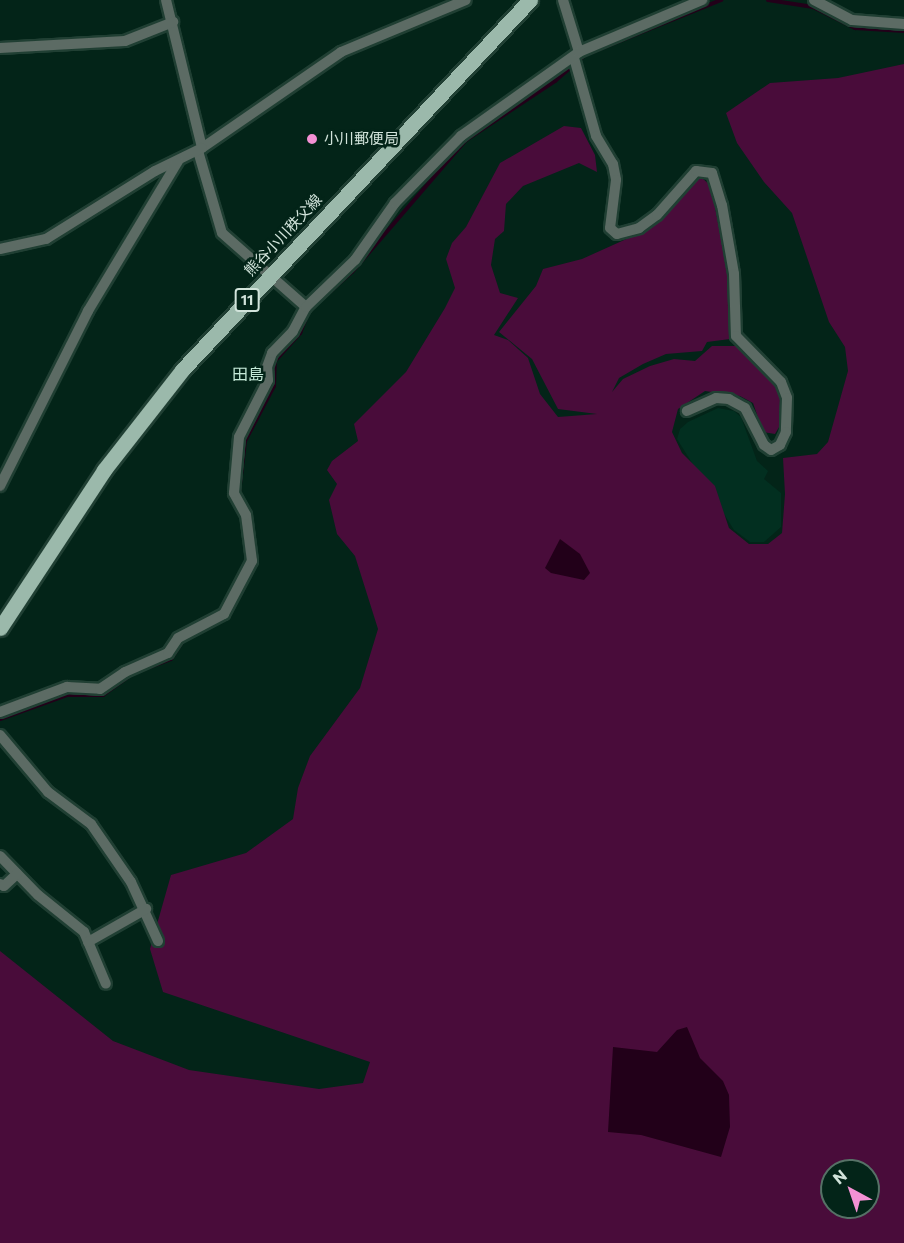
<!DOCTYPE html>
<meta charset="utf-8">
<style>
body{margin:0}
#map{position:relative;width:904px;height:1243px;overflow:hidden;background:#032418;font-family:Commissioner,"Noto Sans JP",sans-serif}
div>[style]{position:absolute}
.built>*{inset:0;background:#022f20}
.green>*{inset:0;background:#490c3a}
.water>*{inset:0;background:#220019}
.stream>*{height:4px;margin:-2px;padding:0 2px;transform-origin:2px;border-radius:2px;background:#220019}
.roads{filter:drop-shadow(2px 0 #203f33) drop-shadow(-2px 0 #203f33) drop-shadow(0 2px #203f33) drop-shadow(0 -2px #203f33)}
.minor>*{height:10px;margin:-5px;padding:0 5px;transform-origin:5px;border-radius:5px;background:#5c6b64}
.primary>*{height:15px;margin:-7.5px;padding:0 7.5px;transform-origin:7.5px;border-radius:7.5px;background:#9bb9ab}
.dots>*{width:16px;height:16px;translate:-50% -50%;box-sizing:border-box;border:3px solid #032418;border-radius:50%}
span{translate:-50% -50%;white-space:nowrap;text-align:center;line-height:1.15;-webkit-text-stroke:5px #032418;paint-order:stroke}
.shield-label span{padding:2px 4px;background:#032418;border:2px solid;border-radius:4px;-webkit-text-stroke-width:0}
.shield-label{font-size:14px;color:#d2e4db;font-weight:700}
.poi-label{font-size:15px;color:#d2e4db}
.left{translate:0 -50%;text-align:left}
.street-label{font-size:15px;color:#d2e4db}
.neighbourhood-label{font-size:16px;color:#c5ead8}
.north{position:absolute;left:820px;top:1159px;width:60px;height:60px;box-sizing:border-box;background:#032418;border:2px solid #567166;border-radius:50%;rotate:320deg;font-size:16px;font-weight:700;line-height:24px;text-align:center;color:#d2e4db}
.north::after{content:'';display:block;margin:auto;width:21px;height:27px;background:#f491d4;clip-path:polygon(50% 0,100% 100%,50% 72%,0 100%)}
</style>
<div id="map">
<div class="built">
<div style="clip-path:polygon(718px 408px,734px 411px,741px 417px,757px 461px,768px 471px,764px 479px,781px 493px,781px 527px,764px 542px,750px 542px,734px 530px,677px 439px,680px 429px,688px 422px)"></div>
</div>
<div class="green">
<div style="clip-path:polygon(evenodd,904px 64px,904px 1243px,0 1243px,0 951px,113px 1041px,189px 1070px,319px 1089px,363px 1083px,370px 1062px,163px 992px,150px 949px,171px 875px,246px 853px,293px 819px,298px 788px,310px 756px,360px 688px,378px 629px,355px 556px,337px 534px,329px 500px,337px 484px,327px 470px,332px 461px,358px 441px,354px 424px,406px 372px,445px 308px,455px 288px,446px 259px,452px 243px,466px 227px,500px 163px,564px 126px,581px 128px,595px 155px,597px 172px,579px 163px,523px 186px,506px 204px,504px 231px,495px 239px,491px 265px,500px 293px,518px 298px,494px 335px,508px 340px,528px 358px,540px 394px,558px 417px,597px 414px,558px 409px,532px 359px,499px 332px,536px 286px,543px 269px,582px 259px,653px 227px,695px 180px,702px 178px,711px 186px,728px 276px,730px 339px,707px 342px,702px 351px,666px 354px,643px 364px,619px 378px,612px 392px,623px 379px,650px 366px,674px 359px,695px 361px,712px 346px,736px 346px,751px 357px,775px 381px,783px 399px,782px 422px,775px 434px,763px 432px,753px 403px,740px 396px,705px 391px,678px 409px,672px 432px,682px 453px,715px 486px,729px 528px,749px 544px,768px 544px,782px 533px,785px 494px,783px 458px,817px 454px,828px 442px,848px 371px,845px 347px,829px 322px,792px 213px,764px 182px,737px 143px,726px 113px,770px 83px,838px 78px,904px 64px,832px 1171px,868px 1171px,868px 1207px,832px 1207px,832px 1171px)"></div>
</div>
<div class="water">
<div style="clip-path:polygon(560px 539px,580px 554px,590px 573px,584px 580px,551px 573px,545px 568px)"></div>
<div style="clip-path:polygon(687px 1027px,700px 1058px,723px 1081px,729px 1095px,730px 1127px,721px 1157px,641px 1135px,608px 1132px,613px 1047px,657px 1052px,677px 1030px)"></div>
</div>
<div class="stream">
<div style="left:768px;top:0;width:46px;rotate:8.8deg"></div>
<div style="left:813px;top:7px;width:47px;rotate:26.6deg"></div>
<div style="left:855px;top:28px;width:49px;rotate:3.5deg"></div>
<div style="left:324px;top:297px;width:38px;rotate:-42deg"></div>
<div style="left:352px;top:272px;width:174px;rotate:-49.2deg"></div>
<div style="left:466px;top:140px;width:107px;rotate:-33.5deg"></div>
<div style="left:555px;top:81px;width:40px;rotate:-41deg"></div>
<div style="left:585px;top:55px;width:147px;rotate:-22deg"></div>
<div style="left:239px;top:493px;width:52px;rotate:-83.4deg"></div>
<div style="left:245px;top:441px;width:62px;rotate:-62.2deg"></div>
<div style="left:274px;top:386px;width:25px;rotate:-88deg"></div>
<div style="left:275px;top:361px;width:38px;rotate:-48deg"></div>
<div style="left:300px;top:333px;width:22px;rotate:-68deg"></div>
<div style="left:253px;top:532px;width:31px;rotate:86deg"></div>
<div style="left:235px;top:603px;width:23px;rotate:-61deg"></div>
<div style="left:150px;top:667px;width:22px;rotate:-21deg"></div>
<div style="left:171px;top:659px;width:24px;rotate:-57deg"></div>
<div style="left:0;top:719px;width:71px;rotate:-19.7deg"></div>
<div style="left:67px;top:695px;width:36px"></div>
<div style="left:103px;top:695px;width:36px;rotate:-36deg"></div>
</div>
<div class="roads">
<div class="minor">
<div style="left:166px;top:0;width:152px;rotate:76.3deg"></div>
<div style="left:202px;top:148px;width:169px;rotate:-34.6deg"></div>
<div style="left:341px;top:52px;width:135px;rotate:-22.6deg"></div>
<div style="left:563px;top:0;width:54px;rotate:72.9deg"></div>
<div style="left:814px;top:0;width:43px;rotate:27.8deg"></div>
<div style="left:852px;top:20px;width:52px;rotate:4.4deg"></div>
<div style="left:0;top:48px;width:125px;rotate:-3.2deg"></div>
<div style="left:125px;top:41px;width:52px;rotate:-21.6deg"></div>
<div style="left:574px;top:58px;width:81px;rotate:74.2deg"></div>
<div style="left:596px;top:136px;width:33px;rotate:59deg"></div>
<div style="left:613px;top:164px;width:16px;rotate:79deg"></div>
<div style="left:616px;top:180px;width:48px;rotate:97.1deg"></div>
<div style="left:610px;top:228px;width:9px;rotate:41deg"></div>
<div style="left:617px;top:234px;width:23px;rotate:-15deg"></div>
<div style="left:639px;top:228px;width:22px;rotate:-36deg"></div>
<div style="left:657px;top:215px;width:59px;rotate:-48.4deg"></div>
<div style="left:696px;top:171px;width:16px;rotate:7deg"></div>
<div style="left:712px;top:173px;width:34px;rotate:73deg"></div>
<div style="left:722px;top:205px;width:70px;rotate:80.1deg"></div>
<div style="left:734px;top:274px;width:62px;rotate:88.2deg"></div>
<div style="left:736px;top:336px;width:64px;rotate:45.6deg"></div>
<div style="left:781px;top:382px;width:17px;rotate:69deg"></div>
<div style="left:787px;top:398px;width:34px;rotate:92deg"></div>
<div style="left:786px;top:432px;width:14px;rotate:115deg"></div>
<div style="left:780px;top:445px;width:10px;rotate:151deg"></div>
<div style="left:771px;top:450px;width:9px;rotate:-144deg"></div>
<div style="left:764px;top:445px;width:42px;rotate:-117.2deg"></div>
<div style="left:745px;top:408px;width:18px;rotate:-151deg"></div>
<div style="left:729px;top:399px;width:13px;rotate:-176deg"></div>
<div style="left:716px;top:398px;width:32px;rotate:156deg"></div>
<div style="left:198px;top:151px;width:85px;rotate:73.7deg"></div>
<div style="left:222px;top:233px;width:112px;rotate:41.4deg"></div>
<div style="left:0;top:249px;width:47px;rotate:-12.3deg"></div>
<div style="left:46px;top:239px;width:128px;rotate:-32deg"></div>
<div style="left:155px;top:171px;width:52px;rotate:-26.1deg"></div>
<div style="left:0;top:486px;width:196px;rotate:-63.3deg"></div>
<div style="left:88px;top:311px;width:175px;rotate:-59deg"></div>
<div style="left:0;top:712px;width:72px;rotate:-20.5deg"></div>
<div style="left:67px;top:687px;width:33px;rotate:3deg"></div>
<div style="left:100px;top:689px;width:30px;rotate:-34deg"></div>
<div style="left:125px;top:672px;width:47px;rotate:-23.8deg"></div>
<div style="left:168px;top:653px;width:18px;rotate:-56deg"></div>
<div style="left:178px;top:638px;width:52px;rotate:-27.6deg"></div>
<div style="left:224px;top:614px;width:60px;rotate:-62.2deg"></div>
<div style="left:252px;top:561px;width:46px;rotate:-97.4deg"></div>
<div style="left:246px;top:515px;width:25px;rotate:-119deg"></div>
<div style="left:234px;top:493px;width:56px;rotate:-84.9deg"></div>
<div style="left:239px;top:437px;width:64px;rotate:-63deg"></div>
<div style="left:268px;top:380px;width:13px;rotate:-94deg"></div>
<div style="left:267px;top:367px;width:15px;rotate:-70deg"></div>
<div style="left:272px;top:353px;width:30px;rotate:-46deg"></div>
<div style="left:293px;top:331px;width:27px;rotate:-62deg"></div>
<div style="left:306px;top:307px;width:68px;rotate:-43.8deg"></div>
<div style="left:355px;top:260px;width:70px;rotate:-54.9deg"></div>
<div style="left:395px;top:203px;width:94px;rotate:-45.4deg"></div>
<div style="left:461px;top:136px;width:145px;rotate:-35.4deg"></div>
<div style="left:579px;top:52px;width:134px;rotate:-22.9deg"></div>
<div style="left:0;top:735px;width:75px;rotate:49.9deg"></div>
<div style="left:48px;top:792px;width:54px;rotate:36.7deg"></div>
<div style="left:91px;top:824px;width:70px;rotate:55.4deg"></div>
<div style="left:131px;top:882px;width:65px;rotate:65.4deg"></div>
<div style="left:0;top:856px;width:54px;rotate:45.7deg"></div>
<div style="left:38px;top:895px;width:59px;rotate:38.8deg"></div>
<div style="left:84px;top:932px;width:56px;rotate:67.1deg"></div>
<div style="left:0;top:884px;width:4px;rotate:27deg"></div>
<div style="left:4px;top:886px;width:18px;rotate:-43deg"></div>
<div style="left:88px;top:942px;width:67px;rotate:-29.6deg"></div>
</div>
<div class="primary">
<div style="left:0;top:628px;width:189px;rotate:-56.6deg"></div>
<div style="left:104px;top:470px;width:127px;rotate:-52deg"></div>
<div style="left:182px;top:370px;width:508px;rotate:-46.76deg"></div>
</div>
</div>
<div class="dots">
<div style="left:312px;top:139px;background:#f491d4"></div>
</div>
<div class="shield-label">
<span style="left:247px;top:300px">11</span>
</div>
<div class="poi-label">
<span class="left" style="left:324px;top:139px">小川郵便局</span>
</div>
<div class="street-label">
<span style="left:283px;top:235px;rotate:-47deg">熊谷小川秩父線</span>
</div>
<div class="neighbourhood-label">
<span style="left:248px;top:374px">田島</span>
</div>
<div class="north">N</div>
</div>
